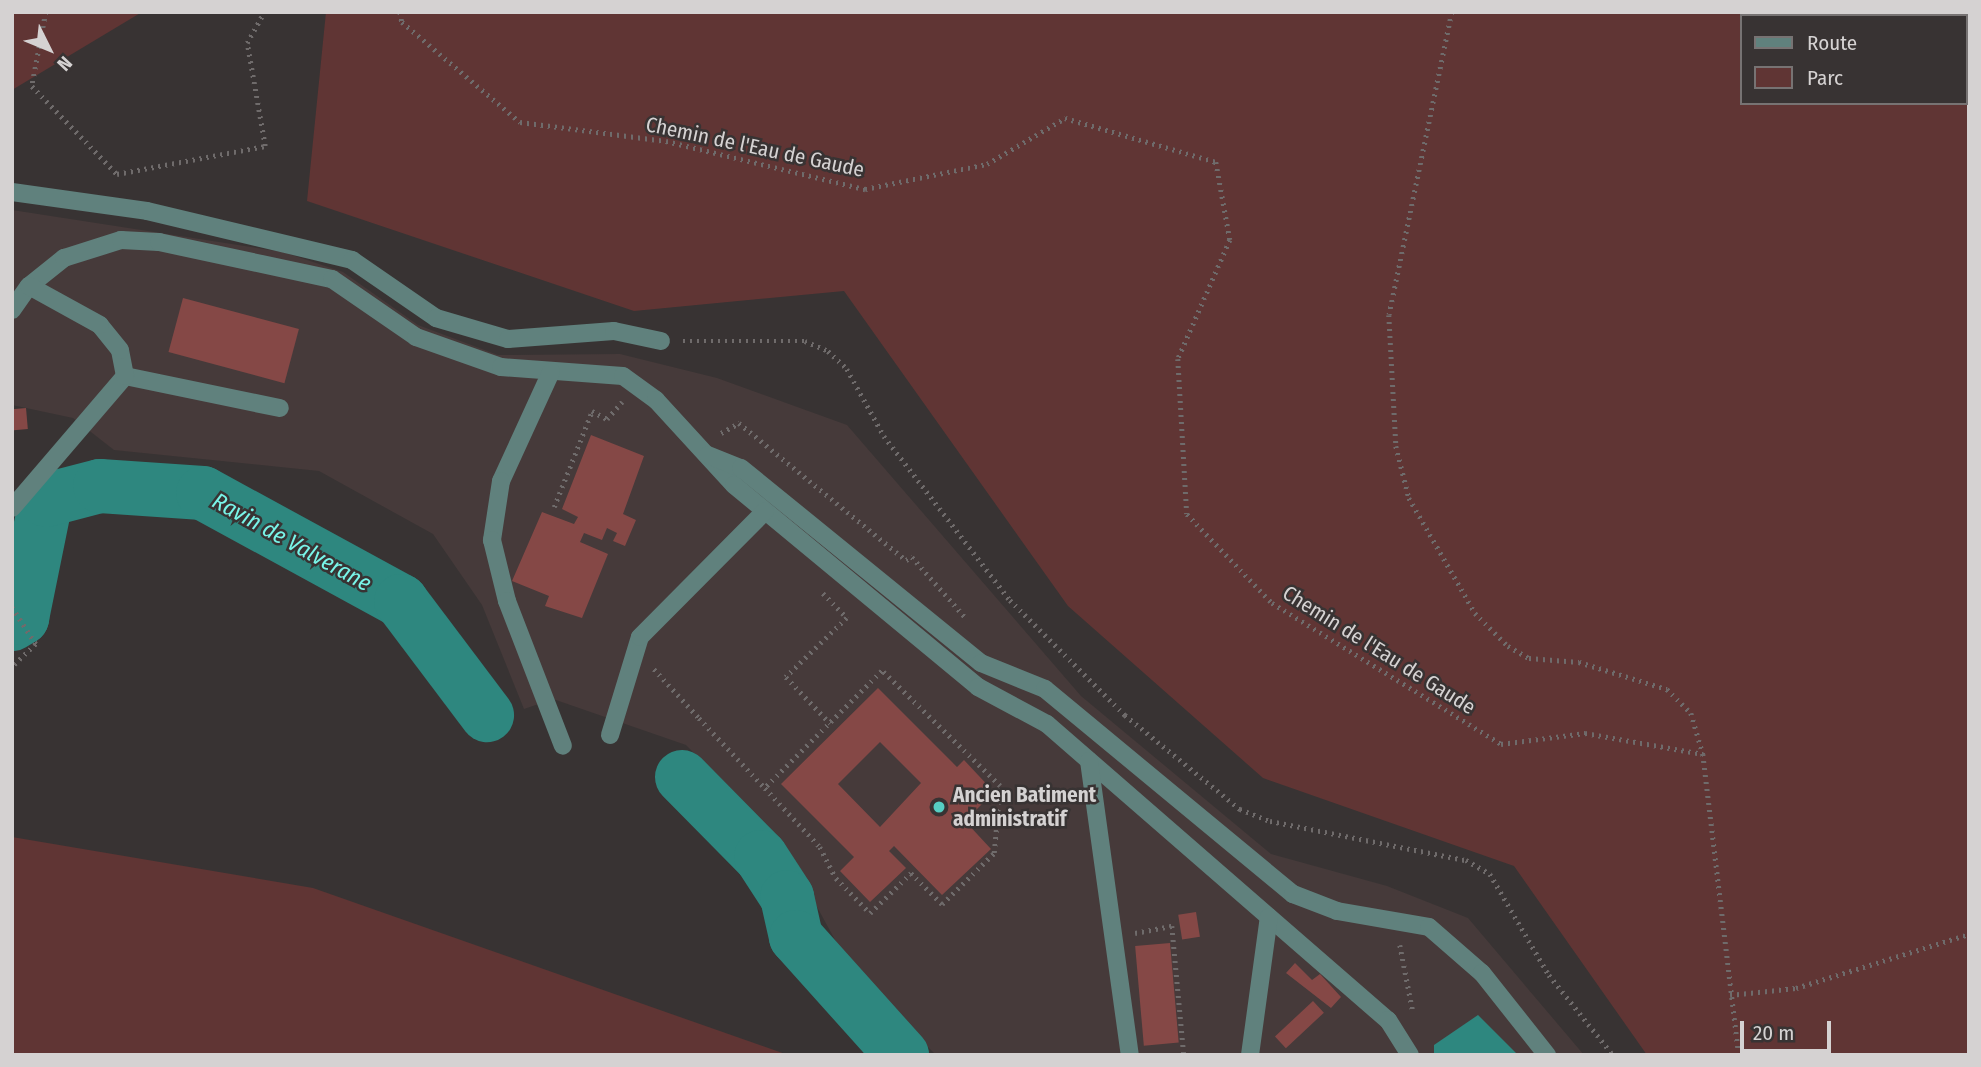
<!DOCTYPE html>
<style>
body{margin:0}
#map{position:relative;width:1981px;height:1067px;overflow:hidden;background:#383333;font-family:"Fira Sans Condensed",sans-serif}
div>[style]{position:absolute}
.built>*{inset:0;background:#463a3a}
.green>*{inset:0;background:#603534}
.water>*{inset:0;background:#2e877f}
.river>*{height:54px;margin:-27px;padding:0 27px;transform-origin:27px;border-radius:27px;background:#2e877f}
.building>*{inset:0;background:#854846;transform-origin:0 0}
.path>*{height:4.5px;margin-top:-2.25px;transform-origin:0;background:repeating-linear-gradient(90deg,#6f6b6b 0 2px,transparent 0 7px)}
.minor>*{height:18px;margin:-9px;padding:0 9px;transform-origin:9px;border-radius:9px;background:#60817d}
.dots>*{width:19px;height:19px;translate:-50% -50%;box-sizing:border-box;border:4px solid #383333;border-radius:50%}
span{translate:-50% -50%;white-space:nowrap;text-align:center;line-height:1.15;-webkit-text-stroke:5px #383333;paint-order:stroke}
.street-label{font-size:21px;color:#d5d2d2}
.poi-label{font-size:21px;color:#d5d2d2;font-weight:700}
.left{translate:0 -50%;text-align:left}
.water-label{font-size:23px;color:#79f5e9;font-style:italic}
.frame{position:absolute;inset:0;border:14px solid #d5d2d2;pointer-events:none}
.legend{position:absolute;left:1740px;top:14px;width:228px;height:91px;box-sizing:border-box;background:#383333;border:2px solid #777373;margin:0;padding:9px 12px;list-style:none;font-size:21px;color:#d5d2d2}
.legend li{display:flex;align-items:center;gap:14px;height:35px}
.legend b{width:35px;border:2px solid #777373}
.north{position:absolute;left:14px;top:14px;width:70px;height:70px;-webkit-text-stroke:5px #383333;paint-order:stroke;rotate:133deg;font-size:19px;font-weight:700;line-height:28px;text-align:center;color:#d5d2d2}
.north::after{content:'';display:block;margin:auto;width:24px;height:32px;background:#d5d2d2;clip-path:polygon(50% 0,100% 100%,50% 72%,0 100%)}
.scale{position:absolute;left:1740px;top:1021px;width:91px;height:32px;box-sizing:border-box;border:4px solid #d5d2d2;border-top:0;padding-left:9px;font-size:21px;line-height:24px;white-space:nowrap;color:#d5d2d2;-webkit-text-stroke:5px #383333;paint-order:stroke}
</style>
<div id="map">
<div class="built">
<div style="clip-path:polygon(12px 210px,283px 252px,343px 272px,418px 325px,498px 355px,620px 354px,717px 378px,847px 425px,1081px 696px,1271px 854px,1387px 886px,1468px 918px,1584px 1055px,936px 1055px,852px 971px,781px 841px,686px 745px,553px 699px,524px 709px,482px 605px,433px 534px,319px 471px,114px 450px,73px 418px,12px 405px)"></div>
</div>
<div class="green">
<div style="clip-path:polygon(12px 12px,142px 12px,12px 90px)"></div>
<div style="clip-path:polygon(evenodd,326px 12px,1969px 12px,1969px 1055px,1647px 1055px,1514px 866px,1263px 778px,1068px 606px,844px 291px,634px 311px,307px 201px,326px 12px,1741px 16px,1965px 16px,1965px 103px,1741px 103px,1741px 16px)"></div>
<div style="clip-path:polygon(12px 837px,313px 888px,788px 1055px,12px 1055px)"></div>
</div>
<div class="water">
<div style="clip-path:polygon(1478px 1015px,1518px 1055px,1434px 1055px,1434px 1045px)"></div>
</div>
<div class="river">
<div style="left:12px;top:624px;width:12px;rotate:-31deg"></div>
<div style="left:22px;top:618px;width:120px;rotate:-78.5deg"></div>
<div style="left:46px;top:500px;width:56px;rotate:-14.5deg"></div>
<div style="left:100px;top:486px;width:103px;rotate:3.9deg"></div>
<div style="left:203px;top:493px;width:226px;rotate:28.6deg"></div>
<div style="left:401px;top:601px;width:143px;rotate:53deg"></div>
<div style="left:682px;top:777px;width:112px;rotate:45.4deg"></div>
<div style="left:761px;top:857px;width:48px;rotate:57deg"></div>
<div style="left:787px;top:897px;width:41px;rotate:77.3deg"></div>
<div style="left:796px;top:937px;width:159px;rotate:48.1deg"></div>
</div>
<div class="building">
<div style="left:183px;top:298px;width:120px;height:56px;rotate:15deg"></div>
<div style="left:26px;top:408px;width:21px;height:14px;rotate:85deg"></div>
<div style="clip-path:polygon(591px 435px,644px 456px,623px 514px,636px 520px,625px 546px,613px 541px,617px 533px,607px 528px,602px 540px,584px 533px,580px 542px,608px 554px,582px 618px,545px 606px,549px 596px,512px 581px,542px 512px,574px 524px,578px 517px,562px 509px)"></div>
<div style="clip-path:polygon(evenodd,878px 688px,957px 767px,964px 760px,994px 792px,965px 821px,991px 849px,942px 895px,894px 846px,889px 851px,906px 868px,870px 902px,840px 871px,854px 857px,781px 784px,878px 688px,880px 742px,921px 783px,880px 827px,838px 784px,880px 742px)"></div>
<div style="left:1196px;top:912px;width:25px;height:18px;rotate:81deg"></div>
<div style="left:1170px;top:943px;width:100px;height:35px;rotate:85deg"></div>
<div style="clip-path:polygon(1295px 963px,1312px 980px,1320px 974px,1341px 997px,1331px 1008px,1286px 973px)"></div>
<div style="left:1313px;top:1001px;width:16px;height:52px;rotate:47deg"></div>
</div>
<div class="path">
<div style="left:46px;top:12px;width:75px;rotate:100.7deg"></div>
<div style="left:32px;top:86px;width:122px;rotate:46deg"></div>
<div style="left:117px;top:174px;width:151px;rotate:-10.7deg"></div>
<div style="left:265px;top:146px;width:105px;rotate:-99.9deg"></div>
<div style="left:247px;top:43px;width:35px;rotate:-61deg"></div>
<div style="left:400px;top:12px;width:10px;rotate:79deg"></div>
<div style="left:402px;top:22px;width:155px;rotate:40.3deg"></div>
<div style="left:520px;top:122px;width:147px;rotate:7.4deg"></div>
<div style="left:666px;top:141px;width:205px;rotate:13.6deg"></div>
<div style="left:865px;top:189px;width:125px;rotate:-11.6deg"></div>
<div style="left:987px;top:164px;width:91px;rotate:-30.5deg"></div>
<div style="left:1065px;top:118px;width:157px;rotate:16.2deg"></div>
<div style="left:1216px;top:162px;width:79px;rotate:79.8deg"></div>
<div style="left:1230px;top:240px;width:130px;rotate:113.6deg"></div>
<div style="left:1178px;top:359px;width:155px;rotate:86.7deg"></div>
<div style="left:1187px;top:514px;width:123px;rotate:46.3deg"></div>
<div style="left:1272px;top:603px;width:269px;rotate:31.6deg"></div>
<div style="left:1501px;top:744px;width:85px;rotate:-7.5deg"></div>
<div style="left:1585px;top:733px;width:120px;rotate:10.1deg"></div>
<div style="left:1452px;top:12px;width:309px;rotate:101.7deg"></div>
<div style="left:1389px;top:315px;width:131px;rotate:86.9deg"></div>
<div style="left:1396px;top:446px;width:54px;rotate:76deg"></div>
<div style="left:1409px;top:498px;width:133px;rotate:60.1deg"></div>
<div style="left:1475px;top:613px;width:47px;rotate:45deg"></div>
<div style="left:1508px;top:646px;width:24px;rotate:30deg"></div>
<div style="left:1529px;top:658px;width:50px;rotate:4.6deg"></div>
<div style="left:1579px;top:662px;width:92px;rotate:17.1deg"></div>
<div style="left:1667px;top:689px;width:34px;rotate:45deg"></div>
<div style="left:1691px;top:713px;width:43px;rotate:73.7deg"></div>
<div style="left:1703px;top:754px;width:303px;rotate:83.2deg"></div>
<div style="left:683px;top:341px;width:122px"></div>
<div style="left:805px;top:341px;width:25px;rotate:23deg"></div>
<div style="left:828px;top:351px;width:26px;rotate:43deg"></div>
<div style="left:847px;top:369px;width:77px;rotate:61.1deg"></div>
<div style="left:884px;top:436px;width:207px;rotate:52.5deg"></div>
<div style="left:1010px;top:600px;width:163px;rotate:45deg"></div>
<div style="left:1125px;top:715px;width:149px;rotate:39.3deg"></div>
<div style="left:1240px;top:809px;width:32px;rotate:22deg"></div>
<div style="left:1270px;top:821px;width:200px;rotate:11.3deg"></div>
<div style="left:1466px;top:860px;width:28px;rotate:30deg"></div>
<div style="left:1490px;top:874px;width:117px;rotate:59.7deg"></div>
<div style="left:1549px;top:975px;width:102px;rotate:51.3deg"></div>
<div style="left:721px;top:433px;width:21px;rotate:-29deg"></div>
<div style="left:739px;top:423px;width:216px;rotate:39.4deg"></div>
<div style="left:906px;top:560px;width:7px;rotate:-27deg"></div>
<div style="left:912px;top:557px;width:80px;rotate:48.5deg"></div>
<div style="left:554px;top:507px;width:103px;rotate:-68.4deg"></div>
<div style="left:592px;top:411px;width:17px;rotate:28deg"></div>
<div style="left:607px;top:419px;width:23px;rotate:-49deg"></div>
<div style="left:823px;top:593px;width:35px;rotate:46deg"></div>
<div style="left:847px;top:618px;width:85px;rotate:136deg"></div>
<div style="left:786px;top:677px;width:64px;rotate:46.3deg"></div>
<div style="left:12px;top:607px;width:44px;rotate:57deg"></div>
<div style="left:36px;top:644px;width:33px;rotate:136deg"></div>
<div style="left:654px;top:669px;width:67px;rotate:47.4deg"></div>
<div style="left:699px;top:718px;width:96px;rotate:46.7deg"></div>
<div style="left:765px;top:788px;width:81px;rotate:47deg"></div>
<div style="left:820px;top:847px;width:35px;rotate:63deg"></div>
<div style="left:836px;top:878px;width:49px;rotate:45.8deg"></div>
<div style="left:870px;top:913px;width:57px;rotate:-44.3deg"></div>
<div style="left:911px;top:873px;width:44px;rotate:45deg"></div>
<div style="left:942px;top:904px;width:73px;rotate:-44.4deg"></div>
<div style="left:994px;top:853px;width:67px;rotate:-84.9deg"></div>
<div style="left:1000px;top:786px;width:165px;rotate:-135.7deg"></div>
<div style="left:882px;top:671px;width:165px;rotate:135deg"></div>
<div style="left:1135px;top:933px;width:38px;rotate:-11deg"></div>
<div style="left:1172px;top:926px;width:130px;rotate:84.7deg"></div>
<div style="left:1400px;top:945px;width:68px;rotate:79deg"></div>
<div style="left:1730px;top:995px;width:66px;rotate:-6.1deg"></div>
<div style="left:1796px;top:988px;width:181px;rotate:-17.3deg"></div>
</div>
<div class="minor">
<div style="left:12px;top:192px;width:136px;rotate:8deg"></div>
<div style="left:147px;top:211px;width:211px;rotate:13.4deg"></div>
<div style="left:352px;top:260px;width:102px;rotate:34.6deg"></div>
<div style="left:436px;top:318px;width:75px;rotate:16.3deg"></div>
<div style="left:508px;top:339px;width:106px;rotate:-4.3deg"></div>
<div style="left:614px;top:331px;width:48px;rotate:12deg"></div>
<div style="left:12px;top:310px;width:29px;rotate:-55deg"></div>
<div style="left:29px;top:286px;width:45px;rotate:-38.7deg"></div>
<div style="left:64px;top:258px;width:60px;rotate:-17.5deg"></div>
<div style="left:121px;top:240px;width:38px;rotate:3deg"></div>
<div style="left:159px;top:242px;width:177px;rotate:12.1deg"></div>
<div style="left:332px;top:279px;width:102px;rotate:34.6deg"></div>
<div style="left:416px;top:337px;width:90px;rotate:19.4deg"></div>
<div style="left:501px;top:367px;width:122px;rotate:4.2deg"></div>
<div style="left:623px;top:376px;width:41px;rotate:36deg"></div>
<div style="left:656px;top:400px;width:115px;rotate:47.5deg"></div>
<div style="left:734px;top:485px;width:317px;rotate:39.6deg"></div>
<div style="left:978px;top:687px;width:78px;rotate:28.2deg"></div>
<div style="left:1047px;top:724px;width:452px;rotate:41deg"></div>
<div style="left:1388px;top:1020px;width:41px;rotate:57.8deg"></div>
<div style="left:551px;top:372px;width:120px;rotate:114.6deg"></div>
<div style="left:501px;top:481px;width:60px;rotate:98.7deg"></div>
<div style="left:492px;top:540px;width:63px;rotate:76.2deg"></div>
<div style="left:507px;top:601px;width:155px;rotate:68.9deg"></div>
<div style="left:125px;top:376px;width:158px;rotate:11.7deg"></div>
<div style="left:708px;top:455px;width:35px;rotate:22deg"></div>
<div style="left:741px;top:468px;width:309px;rotate:39.1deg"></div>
<div style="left:981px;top:663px;width:69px;rotate:22.1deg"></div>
<div style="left:1045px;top:689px;width:322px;rotate:39.6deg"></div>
<div style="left:1293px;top:894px;width:47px;rotate:21.1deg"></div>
<div style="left:1337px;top:911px;width:93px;rotate:9.9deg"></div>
<div style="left:1429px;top:927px;width:70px;rotate:41deg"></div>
<div style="left:1482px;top:973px;width:105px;rotate:51.6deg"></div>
<div style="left:12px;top:508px;width:174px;rotate:-49.4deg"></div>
<div style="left:125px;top:376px;width:26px;rotate:-101deg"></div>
<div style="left:120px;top:350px;width:32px;rotate:-129deg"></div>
<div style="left:100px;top:325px;width:81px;rotate:-151.2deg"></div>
<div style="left:610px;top:735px;width:102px;rotate:-73deg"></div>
<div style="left:640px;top:637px;width:177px;rotate:-45.2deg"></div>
<div style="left:1089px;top:761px;width:297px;rotate:82.1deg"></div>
<div style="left:1250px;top:1055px;width:139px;rotate:-82.2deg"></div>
</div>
<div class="dots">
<div style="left:939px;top:807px;background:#56cec3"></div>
</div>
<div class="street-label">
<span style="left:755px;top:147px;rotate:12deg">Chemin de l'Eau de Gaude</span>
<span style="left:1379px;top:650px;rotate:32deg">Chemin de l'Eau de Gaude</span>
</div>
<div class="poi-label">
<span class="left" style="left:953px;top:807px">Ancien Batiment<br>administratif</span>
</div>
<div class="water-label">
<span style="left:292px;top:542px;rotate:29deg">Ravin de Valverane</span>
</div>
<div class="frame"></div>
<ul class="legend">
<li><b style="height:9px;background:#60817d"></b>Route</li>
<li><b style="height:19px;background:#603534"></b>Parc</li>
</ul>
<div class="north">N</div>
<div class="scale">20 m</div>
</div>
